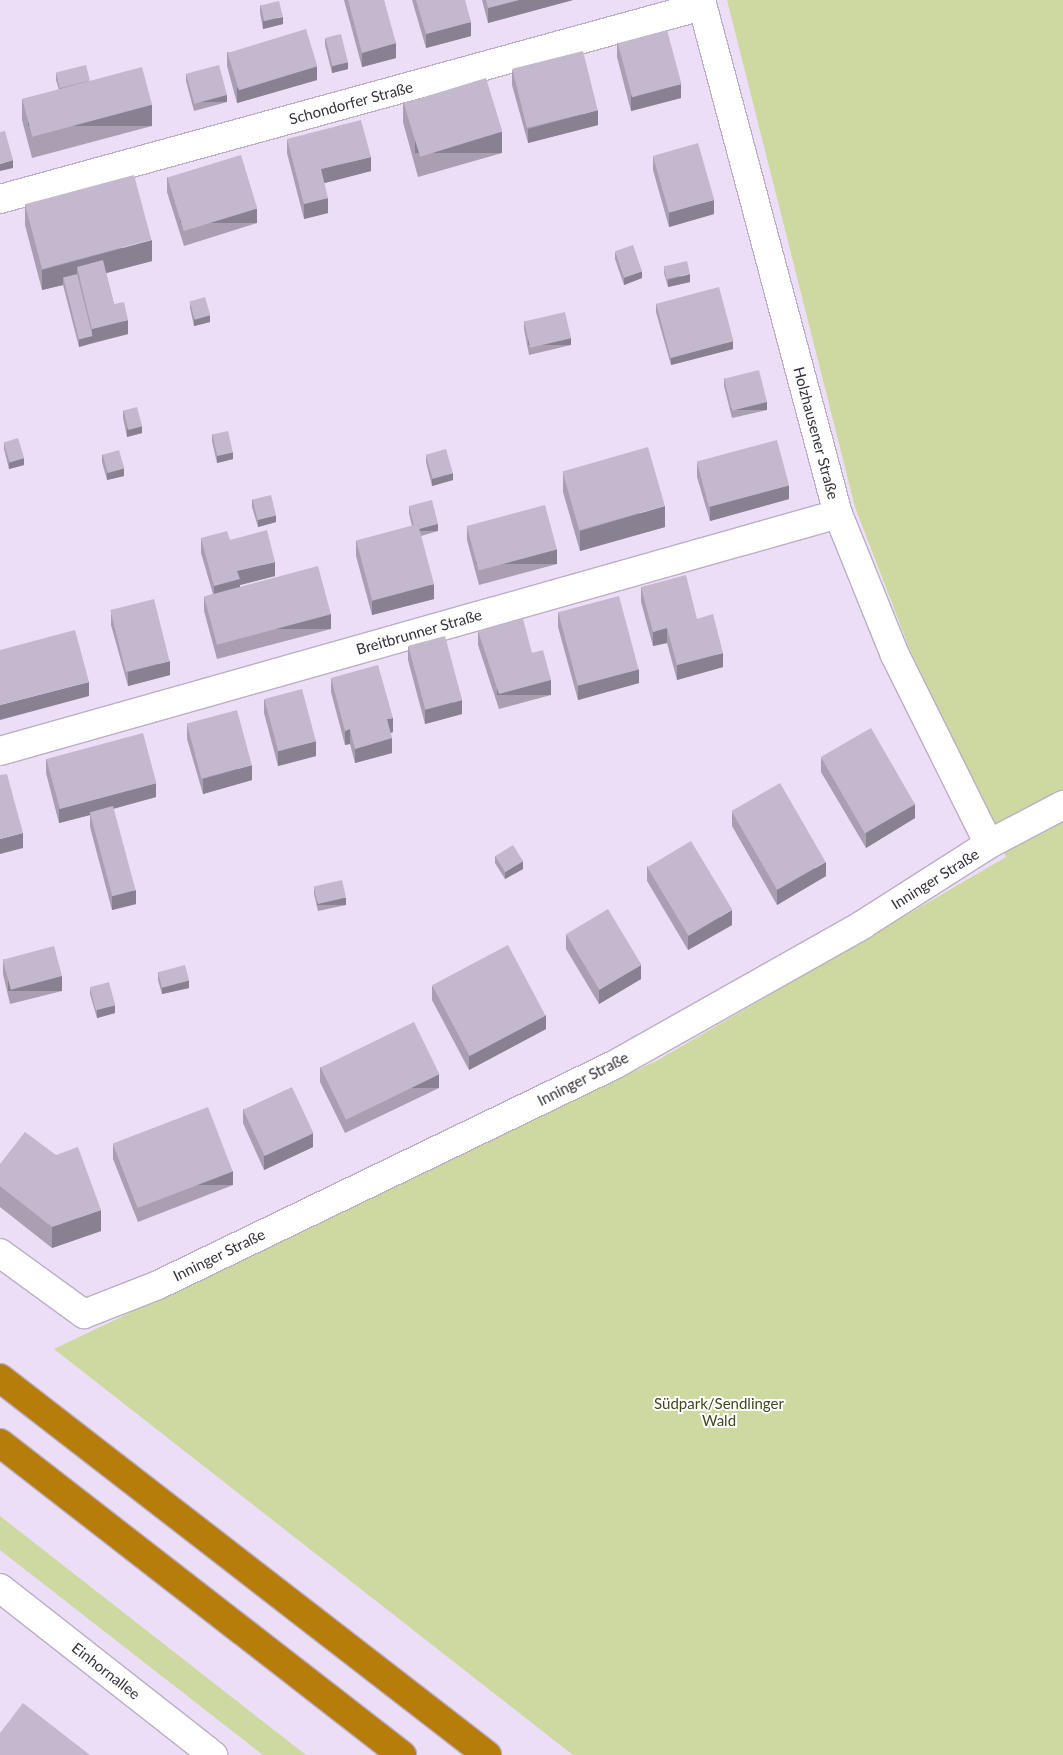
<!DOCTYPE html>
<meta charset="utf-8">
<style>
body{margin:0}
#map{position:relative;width:1063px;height:1755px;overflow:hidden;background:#ebdef6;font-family:Lato,sans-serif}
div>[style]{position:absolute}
.green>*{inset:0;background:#cdd9a0}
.roads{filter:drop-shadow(1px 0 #bbaec5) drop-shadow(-1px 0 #bbaec5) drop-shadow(0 1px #bbaec5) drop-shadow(0 -1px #bbaec5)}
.minor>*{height:28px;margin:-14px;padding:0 14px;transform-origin:14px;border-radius:14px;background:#fff}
.motorway>*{height:28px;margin:-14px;padding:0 14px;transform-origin:14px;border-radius:14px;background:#b77d0b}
.wall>*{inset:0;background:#a99eb2}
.shaded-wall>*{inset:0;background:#898191;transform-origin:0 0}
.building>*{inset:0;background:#c4b8cf;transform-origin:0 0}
span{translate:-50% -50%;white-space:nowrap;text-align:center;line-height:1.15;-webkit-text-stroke:4px #fff;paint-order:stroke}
.street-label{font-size:15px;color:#36303a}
.park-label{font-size:15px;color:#424921}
</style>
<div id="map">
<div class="green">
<div style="clip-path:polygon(727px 0,1063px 0,1063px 1755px,573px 1755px,54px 1349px,658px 1060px,1006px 857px,910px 650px,855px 507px)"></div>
<div style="clip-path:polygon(0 1516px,306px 1755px,263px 1755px,0 1550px)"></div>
</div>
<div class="roads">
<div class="minor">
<div style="left:701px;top:0;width:532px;rotate:75.08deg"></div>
<div style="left:838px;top:514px;width:152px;rotate:68deg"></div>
<div style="left:895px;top:655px;width:211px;rotate:63.6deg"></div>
<div style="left:0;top:199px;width:728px;rotate:-15.37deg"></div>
<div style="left:0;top:751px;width:871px;rotate:-15.79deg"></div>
<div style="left:0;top:1253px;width:104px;rotate:36deg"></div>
<div style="left:84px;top:1314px;width:79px;rotate:-21.4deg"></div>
<div style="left:158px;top:1285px;width:506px;rotate:-25.76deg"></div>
<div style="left:614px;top:1065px;width:285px;rotate:-29.4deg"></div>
<div style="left:862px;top:925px;width:151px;rotate:-32.5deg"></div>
<div style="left:989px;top:844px;width:84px;rotate:-27.8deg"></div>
<div style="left:0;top:1588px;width:271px;rotate:38.1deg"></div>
</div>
<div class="motorway">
<div style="left:0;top:1378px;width:616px;rotate:37.74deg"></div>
<div style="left:0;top:1443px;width:509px;rotate:37.82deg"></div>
</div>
</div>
<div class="wall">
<div style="clip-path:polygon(344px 0,384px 0,396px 58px,362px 67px)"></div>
<div style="clip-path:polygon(412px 0,465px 0,471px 36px,426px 48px)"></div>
<div style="clip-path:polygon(482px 0,573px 0,488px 23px)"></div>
<div style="clip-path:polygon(260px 5px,283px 24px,263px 29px,260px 13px)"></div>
<div style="clip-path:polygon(325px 38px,348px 69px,332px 73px,325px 45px)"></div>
<div style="clip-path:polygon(617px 42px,681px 98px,631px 111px,617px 57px)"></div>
<div style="clip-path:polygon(227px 52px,317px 80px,237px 103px,227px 66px)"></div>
<div style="clip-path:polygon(512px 70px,598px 125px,528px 143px,512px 85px)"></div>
<div style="clip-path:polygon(56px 73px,90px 81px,152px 126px,32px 158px,22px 120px,22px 99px,59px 90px,56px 80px)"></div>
<div style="clip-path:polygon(186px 74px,227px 102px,194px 111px,186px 81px)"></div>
<div style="clip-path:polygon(403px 102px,502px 153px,418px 177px,403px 122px)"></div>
<div style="clip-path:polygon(287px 139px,371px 171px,324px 183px,328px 213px,304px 219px,287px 153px)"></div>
<div style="clip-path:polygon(653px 156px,714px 214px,669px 227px,653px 170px)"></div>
<div style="clip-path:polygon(167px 177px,257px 223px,184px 246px,167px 192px)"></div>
<div style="clip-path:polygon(25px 204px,152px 261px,106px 273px,114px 304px,128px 334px,79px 347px,63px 285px,42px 290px,25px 225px)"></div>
<div style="clip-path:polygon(615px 252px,642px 278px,624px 285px,615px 259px)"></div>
<div style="clip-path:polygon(664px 266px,690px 282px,668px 287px,664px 273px)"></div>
<div style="clip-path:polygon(190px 301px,210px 322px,194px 326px,190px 308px)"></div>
<div style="clip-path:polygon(656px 304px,733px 349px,671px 365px,656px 312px)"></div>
<div style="clip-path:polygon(524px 321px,571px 345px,529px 355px,524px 329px)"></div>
<div style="clip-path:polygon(724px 378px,767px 410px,732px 418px,724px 386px)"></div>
<div style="clip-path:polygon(123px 410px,142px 433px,127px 437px,123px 418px)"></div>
<div style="clip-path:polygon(212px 434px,233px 459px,217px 463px,212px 441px)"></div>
<div style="clip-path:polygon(4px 442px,24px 465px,9px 469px,4px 449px)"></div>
<div style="clip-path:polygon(102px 454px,124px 476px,107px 480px,102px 462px)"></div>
<div style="clip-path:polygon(426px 455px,453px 480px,432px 486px,426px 462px)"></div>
<div style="clip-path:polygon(697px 462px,789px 499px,710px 521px,697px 477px)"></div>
<div style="clip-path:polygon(563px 472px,665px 527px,580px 551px,563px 492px)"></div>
<div style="clip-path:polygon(252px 499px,276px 522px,258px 527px,252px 507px)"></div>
<div style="clip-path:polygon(409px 506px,438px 531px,421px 536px,434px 599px,372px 615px,356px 556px,356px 541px,412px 526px,409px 513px)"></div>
<div style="clip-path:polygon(467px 526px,557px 564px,479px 585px,467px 540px)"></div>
<div style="clip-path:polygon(201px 538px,230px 540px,275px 576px,240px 585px,240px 587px,331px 629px,217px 659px,204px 611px,204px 597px,213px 594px,201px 553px)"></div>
<div style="clip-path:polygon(641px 587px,697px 619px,723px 667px,677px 680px,667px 643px,653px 646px,641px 602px)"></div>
<div style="clip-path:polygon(111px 611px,170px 675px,128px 686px,111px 625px)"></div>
<div style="clip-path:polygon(558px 612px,639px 683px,578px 700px,558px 627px)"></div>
<div style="clip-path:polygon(478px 631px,532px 653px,551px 695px,499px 709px,478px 645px)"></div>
<div style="clip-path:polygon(408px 646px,462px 714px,425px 724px,408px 660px)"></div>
<div style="clip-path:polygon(331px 678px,393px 732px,391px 733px,392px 753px,355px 763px,350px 744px,345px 745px,331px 692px)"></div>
<div style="clip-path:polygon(264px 699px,316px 756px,278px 766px,264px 713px)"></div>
<div style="clip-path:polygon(187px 724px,252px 780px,203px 794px,187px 739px)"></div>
<div style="clip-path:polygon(821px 758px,915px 818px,866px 848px,821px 772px)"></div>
<div style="clip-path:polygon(46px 759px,156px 797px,113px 809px,136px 904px,112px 910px,90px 827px,90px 815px,59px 823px,46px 773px)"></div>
<div style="clip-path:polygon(732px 812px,826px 876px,777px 905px,732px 826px)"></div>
<div style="clip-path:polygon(495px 856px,523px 869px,505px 879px,495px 863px)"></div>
<div style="clip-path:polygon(647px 866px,732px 925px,688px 950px,647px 881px)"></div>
<div style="clip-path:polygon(314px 887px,346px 905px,318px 911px,314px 894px)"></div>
<div style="clip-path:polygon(566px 934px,641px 979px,599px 1004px,566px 949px)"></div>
<div style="clip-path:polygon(3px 959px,62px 991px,10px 1004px,3px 974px)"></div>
<div style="clip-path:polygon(158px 972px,189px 988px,162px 994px,158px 980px)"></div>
<div style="clip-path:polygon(432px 986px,546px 1029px,469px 1070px,432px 1000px)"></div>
<div style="clip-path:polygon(90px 987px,115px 1013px,97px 1018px,90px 994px)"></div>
<div style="clip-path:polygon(320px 1067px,439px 1088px,345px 1133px,320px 1082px)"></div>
<div style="clip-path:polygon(243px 1109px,313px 1147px,264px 1170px,243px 1123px)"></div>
<div style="clip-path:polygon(113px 1144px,233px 1185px,138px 1222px,113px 1159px)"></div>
<div style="clip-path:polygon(0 1164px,101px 1231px,52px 1248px,0 1207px)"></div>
</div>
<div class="shaded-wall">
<div style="clip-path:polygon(519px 0,573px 0,488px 23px,488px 8px)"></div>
<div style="clip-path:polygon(283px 17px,283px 24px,263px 29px,263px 21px)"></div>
<div style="clip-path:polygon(471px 22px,471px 36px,426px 48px,426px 34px)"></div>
<div style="clip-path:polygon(396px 43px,396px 58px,362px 67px,362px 53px)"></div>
<div style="clip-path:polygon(348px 62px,348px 69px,332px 73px,332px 66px)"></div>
<div style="clip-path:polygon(317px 66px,317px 80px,237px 103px,237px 88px)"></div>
<div style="clip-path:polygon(681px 84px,681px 98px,631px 111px,631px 96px)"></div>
<div style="left:227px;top:95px;width:7px;height:34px;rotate:90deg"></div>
<div style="left:152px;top:105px;width:21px;height:124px;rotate:90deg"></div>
<div style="clip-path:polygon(598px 110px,598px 125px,528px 143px,528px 129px)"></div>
<div style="left:502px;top:132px;width:21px;height:87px;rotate:90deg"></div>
<div style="clip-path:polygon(371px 157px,371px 171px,321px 184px,321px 169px)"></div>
<div style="clip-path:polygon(13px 160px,13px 168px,0 171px,0 164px)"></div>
<div style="clip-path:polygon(328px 198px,328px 213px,304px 219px,304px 204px)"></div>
<div style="clip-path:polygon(714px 200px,714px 214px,669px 227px,669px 212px)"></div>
<div style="left:257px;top:209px;width:14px;height:77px;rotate:90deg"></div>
<div style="clip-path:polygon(152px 240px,152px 261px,80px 280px,77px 267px,77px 281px,63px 277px,63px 285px,42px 290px,42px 270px)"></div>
<div style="clip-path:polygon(642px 271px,642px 278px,624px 285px,624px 277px)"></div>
<div style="clip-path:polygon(690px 274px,690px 282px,668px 287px,668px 280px)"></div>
<div style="clip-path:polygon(210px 315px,210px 322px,194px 326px,194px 319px)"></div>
<div style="clip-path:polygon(128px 320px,128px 334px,92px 343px,92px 329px)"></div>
<div style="clip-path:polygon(92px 336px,92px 343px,79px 347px,79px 339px)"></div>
<div style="left:571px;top:338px;width:7px;height:43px;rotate:90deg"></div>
<div style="clip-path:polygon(733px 341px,733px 349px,671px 365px,671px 358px)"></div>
<div style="left:767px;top:402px;width:8px;height:36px;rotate:90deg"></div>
<div style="clip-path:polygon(142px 426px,142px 433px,127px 437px,127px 429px)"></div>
<div style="clip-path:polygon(233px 452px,233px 459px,217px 463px,217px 455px)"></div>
<div style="clip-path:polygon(24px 458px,24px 465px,9px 469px,9px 462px)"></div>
<div style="clip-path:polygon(124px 468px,124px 476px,107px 480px,107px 473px)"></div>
<div style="clip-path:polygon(453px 473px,453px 480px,432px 486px,432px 479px)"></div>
<div style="clip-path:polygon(789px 485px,789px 499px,710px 521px,710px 506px)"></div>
<div style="clip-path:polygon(665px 506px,665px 527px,580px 551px,580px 531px)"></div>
<div style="clip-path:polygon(276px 515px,276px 522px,258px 527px,258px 520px)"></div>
<div style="left:438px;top:524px;width:7px;height:24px;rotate:90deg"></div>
<div style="left:557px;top:549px;width:15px;height:81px;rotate:90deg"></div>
<div style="clip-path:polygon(275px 562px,275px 576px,240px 585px,240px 593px,214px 600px,214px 586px,237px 571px)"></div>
<div style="clip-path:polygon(434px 584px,434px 599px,372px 615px,372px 601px)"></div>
<div style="left:331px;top:614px;width:15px;height:118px;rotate:90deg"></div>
<div style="clip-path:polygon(667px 628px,667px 643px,653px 646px,653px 632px)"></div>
<div style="clip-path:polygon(723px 653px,723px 667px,677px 680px,677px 665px)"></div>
<div style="clip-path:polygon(170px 661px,170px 675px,128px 686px,128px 672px)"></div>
<div style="clip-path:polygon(639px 669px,639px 683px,578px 700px,578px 685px)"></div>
<div style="left:551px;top:680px;width:15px;height:54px;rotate:90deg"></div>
<div style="clip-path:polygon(89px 682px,89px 696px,0 720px,0 705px)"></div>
<div style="clip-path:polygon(462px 700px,462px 714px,425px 724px,425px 710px)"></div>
<div style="clip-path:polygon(393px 718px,393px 732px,387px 734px,387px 719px)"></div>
<div style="clip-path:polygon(350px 729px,350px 744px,345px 745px,345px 731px)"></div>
<div style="clip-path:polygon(392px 738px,392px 753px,355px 763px,355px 749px)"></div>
<div style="clip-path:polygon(316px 741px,316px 756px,278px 766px,278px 751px)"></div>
<div style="clip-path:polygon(252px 765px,252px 780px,203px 794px,203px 779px)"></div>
<div style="clip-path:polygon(156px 783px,156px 797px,90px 815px,90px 813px,90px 815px,59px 823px,59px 809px)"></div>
<div style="clip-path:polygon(915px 804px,915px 818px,866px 848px,866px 833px)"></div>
<div style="clip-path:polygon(23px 833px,23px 848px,0 854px,0 839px)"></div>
<div style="clip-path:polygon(523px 861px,523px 869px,505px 879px,505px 872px)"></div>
<div style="clip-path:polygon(826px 862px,826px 876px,777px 905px,777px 890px)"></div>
<div style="clip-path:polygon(136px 890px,136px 904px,112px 910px,112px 896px)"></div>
<div style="left:346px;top:898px;width:7px;height:29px;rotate:90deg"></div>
<div style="clip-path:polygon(732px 910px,732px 925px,688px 950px,688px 936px)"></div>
<div style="clip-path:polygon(641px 965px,641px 979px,599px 1004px,599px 989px)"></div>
<div style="left:62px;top:976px;width:15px;height:54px;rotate:90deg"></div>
<div style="clip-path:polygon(189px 980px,189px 988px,162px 994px,162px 987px)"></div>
<div style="clip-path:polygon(115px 1005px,115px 1013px,97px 1018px,97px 1010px)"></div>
<div style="clip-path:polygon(546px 1015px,546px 1029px,469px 1070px,469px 1056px)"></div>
<div style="left:439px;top:1074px;width:14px;height:104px;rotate:90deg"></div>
<div style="clip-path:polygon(313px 1133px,313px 1147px,264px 1170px,264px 1155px)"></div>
<div style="left:233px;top:1171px;width:14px;height:102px;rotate:90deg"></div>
<div style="clip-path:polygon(101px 1210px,101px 1231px,52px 1248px,52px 1227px)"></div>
</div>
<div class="building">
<div style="clip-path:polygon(348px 0,384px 0,396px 43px,362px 53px)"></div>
<div style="clip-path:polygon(416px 0,465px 0,471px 22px,426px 34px)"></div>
<div style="clip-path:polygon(486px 0,519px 0,488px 8px)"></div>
<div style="left:279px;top:1px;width:16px;height:19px;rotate:76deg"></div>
<div style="left:306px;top:29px;width:39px;height:82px;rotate:73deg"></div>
<div style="left:667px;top:30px;width:56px;height:51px;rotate:75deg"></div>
<div style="left:341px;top:34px;width:29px;height:16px;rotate:76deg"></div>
<div style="left:583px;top:51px;width:61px;height:73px;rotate:76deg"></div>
<div style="left:86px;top:65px;width:16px;height:31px;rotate:76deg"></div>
<div style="left:219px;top:65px;width:31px;height:34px;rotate:75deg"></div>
<div style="left:142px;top:67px;width:39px;height:124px;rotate:75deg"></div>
<div style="left:486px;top:78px;width:56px;height:86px;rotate:73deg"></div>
<div style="clip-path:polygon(361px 120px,371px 157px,321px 169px,328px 198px,304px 204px,287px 139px)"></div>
<div style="clip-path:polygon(5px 131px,13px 160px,0 164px,0 132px)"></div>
<div style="left:698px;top:143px;width:59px;height:47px;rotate:74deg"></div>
<div style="left:241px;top:155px;width:56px;height:77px;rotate:73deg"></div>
<div style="left:134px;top:175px;width:67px;height:113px;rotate:75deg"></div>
<div style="left:633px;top:245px;width:28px;height:19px;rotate:71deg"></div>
<div style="clip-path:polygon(103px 260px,114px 304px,124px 302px,128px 320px,92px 329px,77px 267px)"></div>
<div style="left:687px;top:261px;width:13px;height:24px;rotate:77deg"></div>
<div style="left:77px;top:274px;width:64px;height:14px;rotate:76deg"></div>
<div style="left:719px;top:287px;width:56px;height:65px;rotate:75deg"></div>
<div style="left:205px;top:297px;width:19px;height:16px;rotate:74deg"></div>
<div style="left:565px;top:312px;width:27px;height:42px;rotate:77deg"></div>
<div style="left:759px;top:370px;width:33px;height:36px;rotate:76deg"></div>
<div style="left:137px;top:407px;width:20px;height:14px;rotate:75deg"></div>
<div style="left:228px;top:431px;width:22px;height:16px;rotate:77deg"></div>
<div style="left:18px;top:438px;width:21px;height:15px;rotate:73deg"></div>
<div style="left:777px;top:440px;width:47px;height:83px;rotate:75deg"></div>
<div style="left:648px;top:447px;width:61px;height:89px;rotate:74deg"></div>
<div style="left:446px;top:449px;width:25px;height:21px;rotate:74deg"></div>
<div style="left:119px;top:450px;width:19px;height:17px;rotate:74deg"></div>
<div style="left:271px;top:495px;width:21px;height:19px;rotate:76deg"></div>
<div style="clip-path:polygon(432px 500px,438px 524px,419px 529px,418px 524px,414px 526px,409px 506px)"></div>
<div style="left:545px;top:505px;width:46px;height:81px;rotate:75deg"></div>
<div style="left:418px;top:524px;width:62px;height:64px;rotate:75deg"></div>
<div style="clip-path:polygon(267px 530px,275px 562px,237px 571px,240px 579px,214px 586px,201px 538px,227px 531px,230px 540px)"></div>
<div style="left:318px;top:566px;width:50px;height:118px;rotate:75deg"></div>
<div style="clip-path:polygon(686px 575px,697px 619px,713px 614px,723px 653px,677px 665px,667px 628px,653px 632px,641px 587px)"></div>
<div style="left:619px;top:596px;width:76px;height:63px;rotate:75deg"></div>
<div style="left:154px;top:599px;width:64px;height:45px;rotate:76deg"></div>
<div style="clip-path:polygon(523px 619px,532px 653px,543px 650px,551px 680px,499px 694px,478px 631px)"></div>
<div style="clip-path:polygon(75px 630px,89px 682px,0 705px,0 650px)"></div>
<div style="left:445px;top:636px;width:66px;height:38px;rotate:75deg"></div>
<div style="clip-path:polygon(378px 665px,393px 718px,387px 719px,392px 738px,355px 749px,350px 729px,345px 731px,331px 678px)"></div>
<div style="left:302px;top:689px;width:54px;height:39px;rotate:75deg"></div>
<div style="left:237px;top:710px;width:57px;height:52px;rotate:75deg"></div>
<div style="left:871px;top:728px;width:88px;height:58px;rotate:60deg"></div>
<div style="left:143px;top:733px;width:52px;height:100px;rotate:75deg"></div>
<div style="clip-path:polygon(7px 774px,23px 833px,0 839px,0 775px)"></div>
<div style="left:780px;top:783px;width:91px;height:56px;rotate:60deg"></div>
<div style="left:113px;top:806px;width:87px;height:24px;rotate:75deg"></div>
<div style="left:691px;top:841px;width:80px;height:51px;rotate:59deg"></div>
<div style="left:513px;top:845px;width:19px;height:21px;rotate:58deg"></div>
<div style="left:342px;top:880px;width:18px;height:29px;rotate:77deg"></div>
<div style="left:608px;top:909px;width:65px;height:49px;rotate:59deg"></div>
<div style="left:508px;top:945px;width:80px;height:86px;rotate:62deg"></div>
<div style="left:54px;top:946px;width:31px;height:53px;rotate:75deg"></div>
<div style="left:185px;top:965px;width:16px;height:28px;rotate:75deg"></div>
<div style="left:109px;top:982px;width:24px;height:20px;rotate:75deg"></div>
<div style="left:414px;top:1022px;width:58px;height:104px;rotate:64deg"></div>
<div style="left:292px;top:1087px;width:51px;height:54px;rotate:65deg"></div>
<div style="left:208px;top:1107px;width:69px;height:102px;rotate:69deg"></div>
<div style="clip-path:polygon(25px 1132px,56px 1155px,78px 1147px,101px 1210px,52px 1227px,0 1186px,0 1164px)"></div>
<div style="clip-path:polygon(23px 1703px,90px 1755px,0 1755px,0 1733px)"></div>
</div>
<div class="street-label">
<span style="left:351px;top:103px;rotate:-15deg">Schondorfer Straße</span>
<span style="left:816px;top:433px;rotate:75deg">Holzhausener Straße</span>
<span style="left:419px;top:632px;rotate:-16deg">Breitbrunner Straße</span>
<span style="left:935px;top:879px;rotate:-32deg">Inninger Straße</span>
<span style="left:583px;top:1079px;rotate:-27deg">Inninger Straße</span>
<span style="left:219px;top:1255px;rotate:-26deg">Inninger Straße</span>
<span style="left:106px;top:1671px;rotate:38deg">Einhornallee</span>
</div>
<div class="park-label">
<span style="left:719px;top:1412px">Südpark/Sendlinger<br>Wald</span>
</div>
</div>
